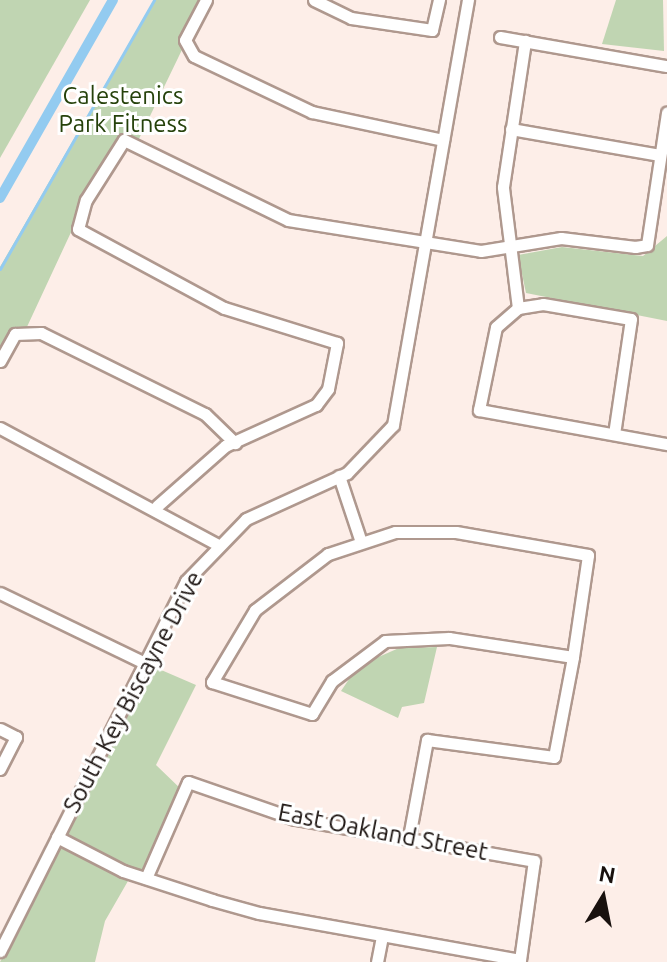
<!DOCTYPE html>
<style>
body{margin:0}
#map{position:relative;width:667px;height:962px;overflow:hidden;background:#fdeee8;font-family:Ubuntu,sans-serif}
div>[style]{position:absolute}
.green>*{inset:0;background:#c0d5b2}
.stream>*{height:3px;margin:-1.5px;padding:0 1.5px;transform-origin:1.5px;border-radius:1.5px;background:#93cbf0}
.canal>*{height:10px;margin:-5px;padding:0 5px;transform-origin:5px;border-radius:5px;background:#93cbf0}
.roads{filter:drop-shadow(2px 0 #af988e) drop-shadow(-2px 0 #af988e) drop-shadow(0 2px #af988e) drop-shadow(0 -2px #af988e)}
.minor>*{height:11px;margin:-5.5px;padding:0 5.5px;transform-origin:5.5px;border-radius:5.5px;background:#fff}
span{translate:-50% -50%;white-space:nowrap;text-align:center;line-height:1.15;-webkit-text-stroke:6px #fff;paint-order:stroke}
.park-label{font-size:24px;color:#25410a}
.street-label{font-size:24px;color:#19110e}
.north{position:absolute;left:563px;top:858px;width:80px;height:80px;-webkit-text-stroke:6px #fff;paint-order:stroke;rotate:10deg;font-size:22px;font-weight:700;line-height:32px;text-align:center;color:#19110e}
.north::after{content:'';display:block;margin:auto;width:28px;height:36px;background:#19110e;clip-path:polygon(50% 0,100% 100%,50% 72%,0 100%)}
</style>
<div id="map">
<div class="green">
<div style="clip-path:polygon(0 0,90px 0,0 158px)"></div>
<div style="clip-path:polygon(154px 0,206px 0,137px 143px,124px 140px,86px 200px,26px 329px,0 361px,0 267px)"></div>
<div style="clip-path:polygon(616px 0,663px 0,664px 51px,602px 44px)"></div>
<div style="clip-path:polygon(667px 236px,667px 321px,526px 293px,518px 255px,562px 247px,643px 256px)"></div>
<div style="clip-path:polygon(437px 647px,424px 703px,402px 707px,398px 718px,341px 691px,358px 666px,399px 648px)"></div>
<div style="clip-path:polygon(145px 663px,196px 685px,156px 765px,184px 792px,146px 878px,132px 874px,105px 921px,95px 962px,0 962px)"></div>
</div>
<div class="stream">
<div style="left:0;top:269px;width:310px;rotate:-60.2deg"></div>
</div>
<div class="canal">
<div style="left:0;top:198px;width:228px;rotate:-60.3deg"></div>
</div>
<div class="roads">
<div class="minor">
<div style="left:206px;top:0;width:45px;rotate:117.7deg"></div>
<div style="left:185px;top:40px;width:18px;rotate:61deg"></div>
<div style="left:194px;top:56px;width:131px;rotate:25.4deg"></div>
<div style="left:312px;top:112px;width:134px;rotate:12.1deg"></div>
<div style="left:314px;top:0;width:41px;rotate:25.9deg"></div>
<div style="left:351px;top:18px;width:82px;rotate:8.4deg"></div>
<div style="left:432px;top:30px;width:31px;rotate:-77deg"></div>
<div style="left:500px;top:37px;width:169px;rotate:9.9deg"></div>
<div style="left:511px;top:129px;width:151px;rotate:9.9deg"></div>
<div style="left:518px;top:308px;width:29px;rotate:139deg"></div>
<div style="left:496px;top:327px;width:85px;rotate:101.6deg"></div>
<div style="left:479px;top:410px;width:191px;rotate:10.3deg"></div>
<div style="left:518px;top:308px;width:122px;rotate:-97.1deg"></div>
<div style="left:503px;top:187px;width:148px;rotate:-81.4deg"></div>
<div style="left:518px;top:308px;width:25px;rotate:-9deg"></div>
<div style="left:543px;top:304px;width:89px;rotate:9.7deg"></div>
<div style="left:631px;top:319px;width:116px;rotate:98.4deg"></div>
<div style="left:0;top:361px;width:31px;rotate:-61deg"></div>
<div style="left:15px;top:334px;width:26px;rotate:-2deg"></div>
<div style="left:41px;top:333px;width:183px;rotate:26.3deg"></div>
<div style="left:205px;top:414px;width:42px;rotate:44deg"></div>
<div style="left:0;top:428px;width:245px;rotate:28.2deg"></div>
<div style="left:339px;top:476px;width:66px;rotate:71.6deg"></div>
<div style="left:157px;top:506px;width:91px;rotate:-41.4deg"></div>
<div style="left:225px;top:446px;width:100px;rotate:-24.3deg"></div>
<div style="left:316px;top:405px;width:20px;rotate:-53deg"></div>
<div style="left:328px;top:389px;width:47px;rotate:-78.9deg"></div>
<div style="left:337px;top:343px;width:118px;rotate:-162.8deg"></div>
<div style="left:224px;top:308px;width:166px;rotate:-151.6deg"></div>
<div style="left:78px;top:229px;width:30px;rotate:-75deg"></div>
<div style="left:86px;top:200px;width:71px;rotate:-57.7deg"></div>
<div style="left:124px;top:140px;width:182px;rotate:26deg"></div>
<div style="left:288px;top:220px;width:195px;rotate:9.1deg"></div>
<div style="left:481px;top:251px;width:81px;rotate:-9.2deg"></div>
<div style="left:561px;top:238px;width:75px;rotate:6.9deg"></div>
<div style="left:635px;top:247px;width:12px;rotate:-9deg"></div>
<div style="left:647px;top:245px;width:134px;rotate:-81.4deg"></div>
<div style="left:0;top:593px;width:161px;rotate:25.8deg"></div>
<div style="left:0;top:729px;width:18px;rotate:27deg"></div>
<div style="left:16px;top:737px;width:36px;rotate:117deg"></div>
<div style="left:57px;top:837px;width:74px;rotate:27.3deg"></div>
<div style="left:123px;top:871px;width:94px;rotate:18deg"></div>
<div style="left:212px;top:900px;width:49px;rotate:15.5deg"></div>
<div style="left:259px;top:913px;width:265px;rotate:10.2deg"></div>
<div style="left:520px;top:960px;width:100px;rotate:-82deg"></div>
<div style="left:534px;top:861px;width:243px;rotate:-170deg"></div>
<div style="left:295px;top:819px;width:113px;rotate:-160.9deg"></div>
<div style="left:188px;top:782px;width:105px;rotate:113.6deg"></div>
<div style="left:409px;top:837px;width:99px;rotate:-79.5deg"></div>
<div style="left:427px;top:740px;width:128px;rotate:7.6deg"></div>
<div style="left:554px;top:757px;width:102px;rotate:-79.2deg"></div>
<div style="left:573px;top:657px;width:103px;rotate:-81.6deg"></div>
<div style="left:588px;top:555px;width:134px;rotate:-170.1deg"></div>
<div style="left:456px;top:532px;width:61px;rotate:180deg"></div>
<div style="left:395px;top:532px;width:71px;rotate:161.8deg"></div>
<div style="left:328px;top:554px;width:92px;rotate:142.5deg"></div>
<div style="left:255px;top:610px;width:84px;rotate:120.8deg"></div>
<div style="left:212px;top:682px;width:105px;rotate:17.7deg"></div>
<div style="left:312px;top:714px;width:39px;rotate:-59deg"></div>
<div style="left:332px;top:681px;width:66px;rotate:-37deg"></div>
<div style="left:385px;top:641px;width:64px;rotate:-2.7deg"></div>
<div style="left:449px;top:638px;width:125px;rotate:8.7deg"></div>
<div style="left:0;top:951px;width:414px;rotate:-63.3deg"></div>
<div style="left:186px;top:581px;width:86px;rotate:-45.9deg"></div>
<div style="left:246px;top:519px;width:111px;rotate:-24.5deg"></div>
<div style="left:347px;top:473px;width:66px;rotate:-46.2deg"></div>
<div style="left:393px;top:425px;width:432px;rotate:-80deg"></div>
<div style="left:377px;top:962px;width:26px;rotate:-79deg"></div>
</div>
</div>
<div class="park-label">
<span style="left:123px;top:110px">Calestenics<br>Park Fitness</span>
</div>
<div class="street-label">
<span style="left:133px;top:692px;rotate:-62deg">South Key Biscayne Drive</span>
<span style="left:383px;top:832px;rotate:11deg">East Oakland Street</span>
</div>
<div class="north">N</div>
</div>
